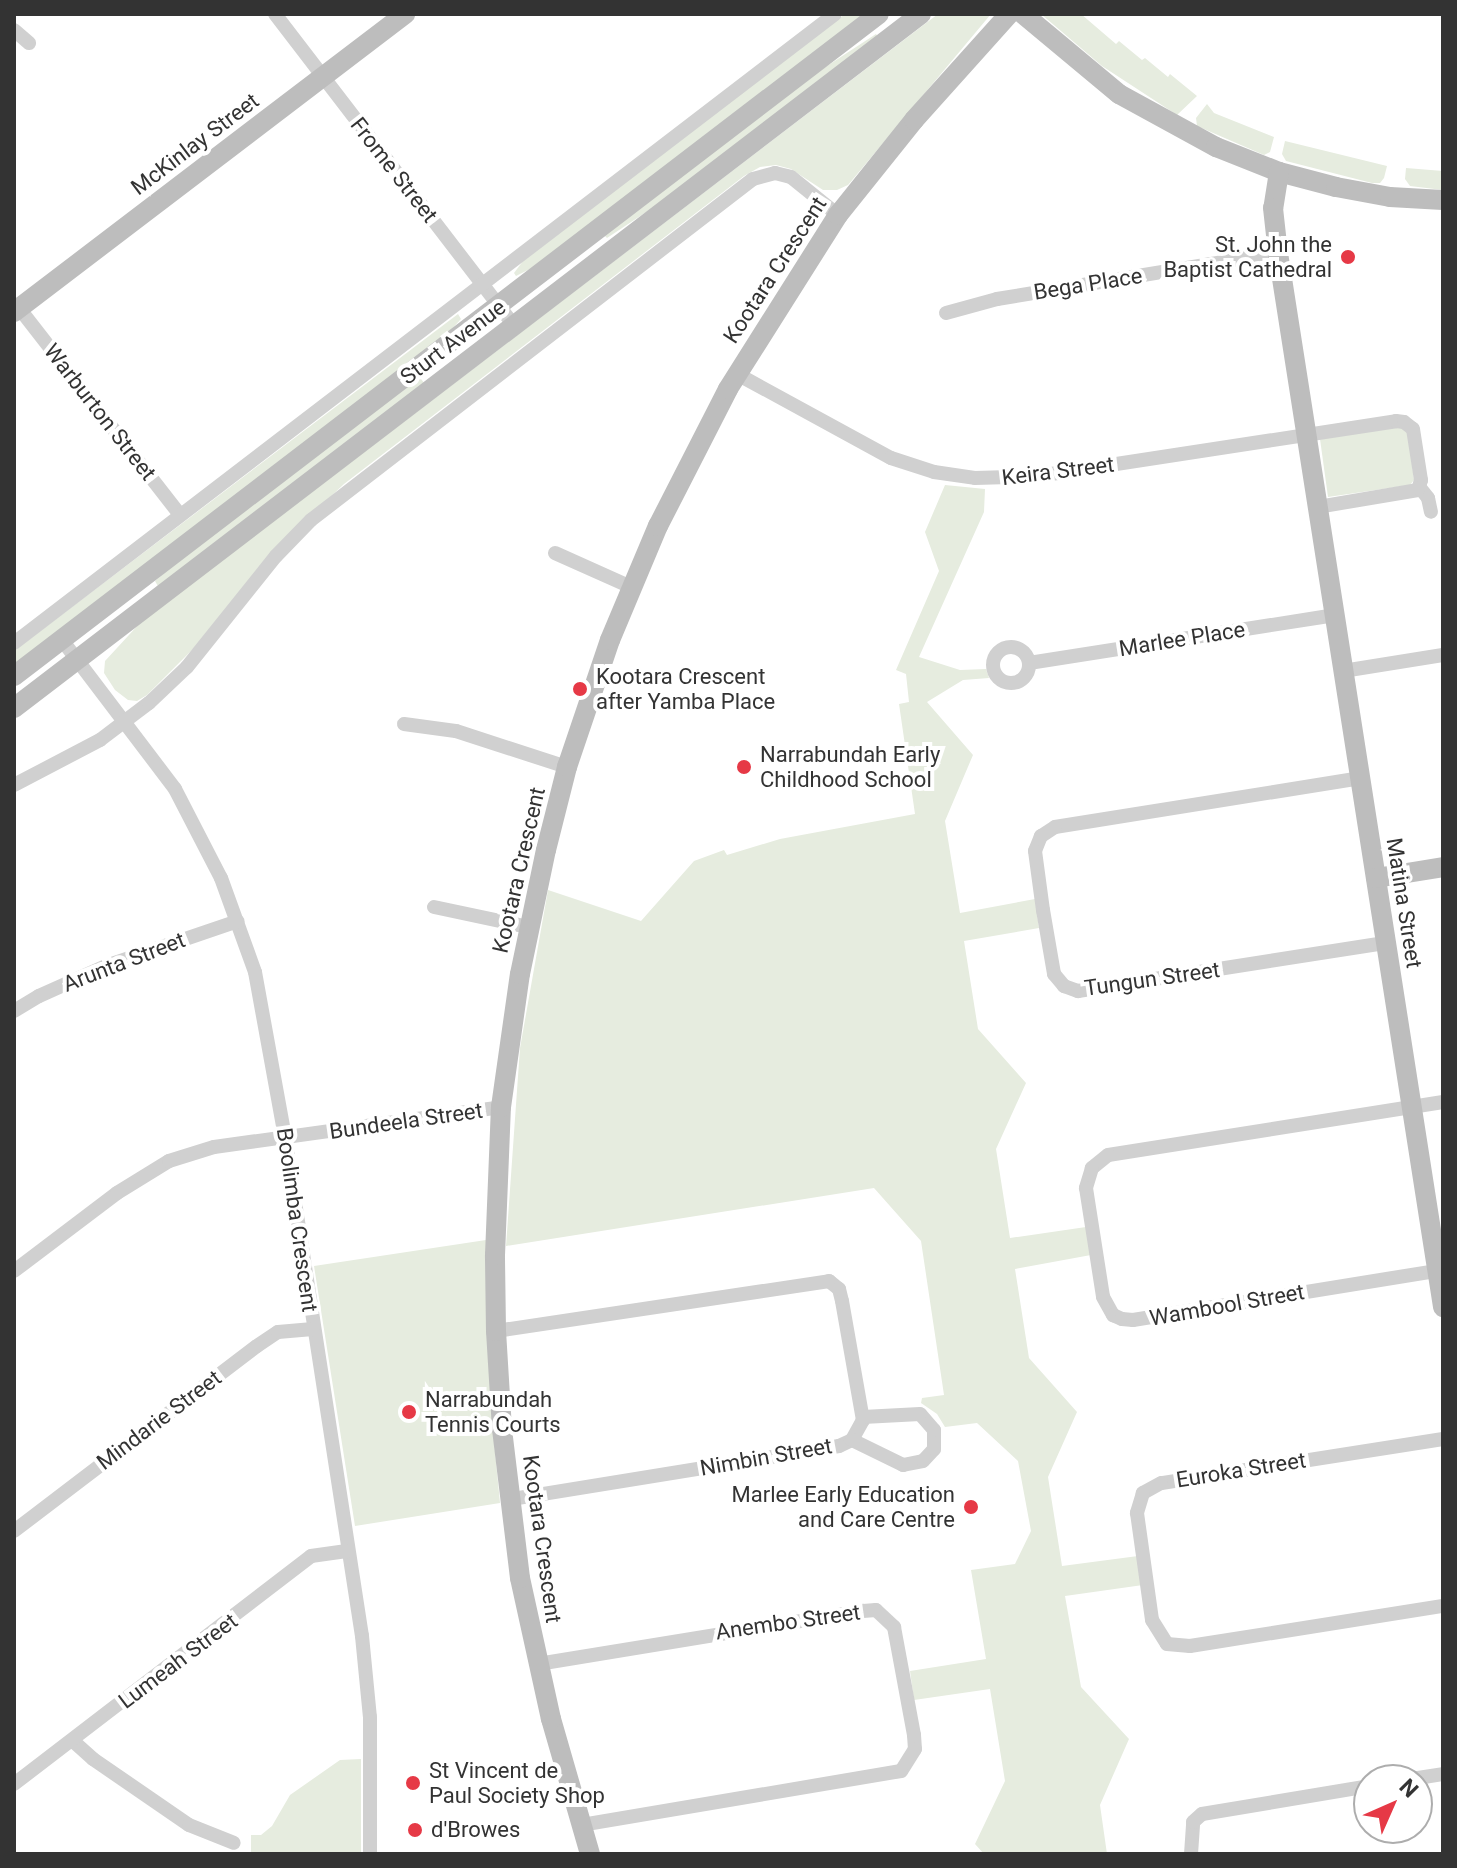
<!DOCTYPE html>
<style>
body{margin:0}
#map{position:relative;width:1457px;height:1868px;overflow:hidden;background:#fff;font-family:Roboto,sans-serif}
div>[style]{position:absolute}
.green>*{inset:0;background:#e6ecdf}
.street>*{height:14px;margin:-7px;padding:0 7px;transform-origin:7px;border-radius:7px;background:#d0d0d0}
.street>.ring{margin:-7px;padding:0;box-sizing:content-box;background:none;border:14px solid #d0d0d0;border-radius:50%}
.secondary>*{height:20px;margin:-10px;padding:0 10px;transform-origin:10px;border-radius:10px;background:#bdbdbd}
.dots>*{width:22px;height:22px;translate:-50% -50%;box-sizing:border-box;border:4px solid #fff;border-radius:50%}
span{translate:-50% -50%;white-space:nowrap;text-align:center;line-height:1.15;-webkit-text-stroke:8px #fff;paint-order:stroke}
.street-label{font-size:22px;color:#333}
.poi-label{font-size:22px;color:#333}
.right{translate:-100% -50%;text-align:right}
.left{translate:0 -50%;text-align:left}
.frame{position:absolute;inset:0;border:16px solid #333;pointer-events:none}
.north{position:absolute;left:1353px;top:1764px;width:80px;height:80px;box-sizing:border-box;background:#fff;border:2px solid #adadad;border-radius:50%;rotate:45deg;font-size:22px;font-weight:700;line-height:32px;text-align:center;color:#333}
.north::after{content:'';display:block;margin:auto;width:28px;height:36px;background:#e63946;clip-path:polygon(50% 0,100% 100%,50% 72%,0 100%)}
</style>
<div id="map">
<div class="green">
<div style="clip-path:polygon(845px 14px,865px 14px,532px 268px,516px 276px,514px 273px,523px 261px)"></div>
<div style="clip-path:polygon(938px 14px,991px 14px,848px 185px,837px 190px,823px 190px,791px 169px,776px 165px,760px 167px,744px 176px,344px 484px,270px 554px,194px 648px,147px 695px,137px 701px,128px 700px,115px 690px,104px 673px,105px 661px,140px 623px)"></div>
<div style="clip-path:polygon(1041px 14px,1081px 14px,1116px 44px,1119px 41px,1142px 60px,1145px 58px,1168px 77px,1170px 74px,1197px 96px,1177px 115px,1102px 66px)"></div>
<div style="clip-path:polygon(876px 34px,878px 37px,672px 195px,607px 238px,604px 235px,807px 79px)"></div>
<div style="clip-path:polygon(1207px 104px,1214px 113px,1274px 137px,1270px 152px,1264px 155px,1197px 126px,1196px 118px)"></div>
<div style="clip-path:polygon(1285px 141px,1387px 166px,1384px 178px,1380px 183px,1372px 183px,1286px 161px,1282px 154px)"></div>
<div style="clip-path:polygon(1406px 168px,1443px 171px,1443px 190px,1410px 186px,1405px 179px)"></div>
<div style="clip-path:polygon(458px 314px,461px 319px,449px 332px,14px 666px,14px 651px)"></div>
<div style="clip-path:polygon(419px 376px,424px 383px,159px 588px,155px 581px,172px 566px)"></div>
<div style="clip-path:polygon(1396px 426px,1408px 431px,1414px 480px,1410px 485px,1328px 497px,1320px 439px)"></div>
<div style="clip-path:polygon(945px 485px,985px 489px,984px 512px,919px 657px,960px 670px,986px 669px,989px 678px,963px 680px,927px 702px,973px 755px,945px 821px,960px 913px,1035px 899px,1039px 928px,964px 941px,978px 1029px,1026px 1083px,996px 1149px,1010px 1238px,1086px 1227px,1091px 1255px,1015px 1269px,1029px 1358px,1077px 1412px,1048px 1477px,1062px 1566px,1138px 1556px,1143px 1585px,1065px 1596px,1081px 1687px,1129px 1739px,1100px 1805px,1107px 1854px,984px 1854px,975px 1844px,1005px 1781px,990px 1689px,914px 1700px,910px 1671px,986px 1659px,971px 1570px,1015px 1564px,1031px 1531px,1018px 1461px,977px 1423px,945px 1427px,937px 1414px,921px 1403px,922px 1398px,944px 1395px,921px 1241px,874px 1188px,506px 1246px,520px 1048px,548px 890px,641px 921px,694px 861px,724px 850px,727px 855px,780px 839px,915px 814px,899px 704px,909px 702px,906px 674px,896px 670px,939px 571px,925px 532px)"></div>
<div style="clip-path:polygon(486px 1240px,493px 1431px,500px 1503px,355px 1526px,314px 1266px)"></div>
<div style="clip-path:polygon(361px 1759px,361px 1854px,251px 1854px,251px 1835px,261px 1835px,272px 1826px,290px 1795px,340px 1760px)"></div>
</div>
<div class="street">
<div style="left:275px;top:14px;width:393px;rotate:52.5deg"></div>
<div style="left:14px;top:30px;width:20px;rotate:41deg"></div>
<div style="left:19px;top:308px;width:262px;rotate:52.1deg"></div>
<div style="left:946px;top:313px;width:53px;rotate:-15.4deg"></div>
<div style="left:997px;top:299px;width:285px;rotate:-9.3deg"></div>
<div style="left:737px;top:374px;width:175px;rotate:28.6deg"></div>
<div style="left:891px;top:458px;width:45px;rotate:18deg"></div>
<div style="left:934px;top:472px;width:41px;rotate:8.3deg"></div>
<div style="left:975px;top:478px;width:63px;rotate:-1.8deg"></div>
<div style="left:1038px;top:476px;width:362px;rotate:-8.7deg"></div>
<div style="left:1396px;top:421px;width:8px;rotate:7deg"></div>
<div style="left:1404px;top:422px;width:11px;rotate:38deg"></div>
<div style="left:1413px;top:429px;width:52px;rotate:81.1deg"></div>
<div style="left:1421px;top:480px;width:10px;rotate:107deg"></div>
<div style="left:1418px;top:490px;width:101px;rotate:170.4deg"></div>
<div style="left:1420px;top:488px;width:13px;rotate:51deg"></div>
<div style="left:1428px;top:498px;width:14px;rotate:78deg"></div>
<div style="left:555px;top:553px;width:83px;rotate:24.1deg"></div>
<div style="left:62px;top:640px;width:187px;rotate:52.8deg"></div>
<div style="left:175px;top:789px;width:100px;rotate:62.7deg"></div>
<div style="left:221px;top:878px;width:100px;rotate:70.1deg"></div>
<div style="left:255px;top:972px;width:168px;rotate:79.7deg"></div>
<div style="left:285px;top:1137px;width:505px;rotate:81.23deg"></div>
<div style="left:362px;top:1636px;width:81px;rotate:84.4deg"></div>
<div style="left:370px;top:1717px;width:137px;rotate:90deg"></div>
<div style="left:14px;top:643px;width:1034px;rotate:-37.46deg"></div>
<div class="ring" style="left:993px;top:647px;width:22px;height:22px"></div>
<div style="left:1029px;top:663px;width:310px;rotate:-8.9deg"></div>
<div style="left:1343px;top:671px;width:101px;rotate:-9.1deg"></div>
<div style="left:404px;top:724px;width:52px;rotate:7.7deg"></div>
<div style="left:456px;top:731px;width:117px;rotate:18deg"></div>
<div style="left:1361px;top:778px;width:310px;rotate:170.9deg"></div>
<div style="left:1055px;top:827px;width:17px;rotate:147deg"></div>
<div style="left:1041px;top:836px;width:16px;rotate:112deg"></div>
<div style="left:1035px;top:851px;width:60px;rotate:82.3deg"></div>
<div style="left:1043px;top:910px;width:65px;rotate:80.2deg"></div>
<div style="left:1054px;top:974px;width:16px;rotate:50deg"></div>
<div style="left:1064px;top:986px;width:15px;rotate:20deg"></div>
<div style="left:1078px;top:991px;width:312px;rotate:-8.9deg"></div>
<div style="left:14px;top:785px;width:97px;rotate:-27.6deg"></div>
<div style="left:100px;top:740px;width:61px;rotate:-37.1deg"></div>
<div style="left:149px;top:703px;width:52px;rotate:-43.5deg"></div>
<div style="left:187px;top:667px;width:142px;rotate:-51.3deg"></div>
<div style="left:276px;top:556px;width:50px;rotate:-45.8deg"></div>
<div style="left:311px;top:520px;width:558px;rotate:-37.65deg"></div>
<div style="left:753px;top:179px;width:23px;rotate:-15deg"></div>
<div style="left:775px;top:173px;width:16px;rotate:14deg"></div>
<div style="left:791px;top:177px;width:60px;rotate:39deg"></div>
<div style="left:434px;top:907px;width:96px;rotate:12deg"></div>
<div style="left:14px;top:1011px;width:29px;rotate:-31deg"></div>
<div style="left:39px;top:996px;width:73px;rotate:-24.1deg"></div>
<div style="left:106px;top:966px;width:139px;rotate:-18.8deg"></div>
<div style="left:1443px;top:1102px;width:339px;rotate:171deg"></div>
<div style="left:1108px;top:1155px;width:21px;rotate:141deg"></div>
<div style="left:1092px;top:1168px;width:21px;rotate:107deg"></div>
<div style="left:1086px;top:1188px;width:110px;rotate:81.1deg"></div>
<div style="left:1103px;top:1297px;width:21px;rotate:61deg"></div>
<div style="left:1113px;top:1315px;width:10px;rotate:24deg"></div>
<div style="left:1122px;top:1319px;width:11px;rotate:5deg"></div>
<div style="left:1133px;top:1320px;width:314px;rotate:-9.2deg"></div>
<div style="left:14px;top:1271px;width:129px;rotate:-37.1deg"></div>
<div style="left:117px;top:1193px;width:61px;rotate:-31.6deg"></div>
<div style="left:169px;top:1161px;width:47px;rotate:-17.3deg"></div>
<div style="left:214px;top:1147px;width:290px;rotate:-7.9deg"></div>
<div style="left:496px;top:1331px;width:337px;rotate:-8.5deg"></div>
<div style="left:829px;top:1281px;width:13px;rotate:39deg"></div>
<div style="left:839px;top:1289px;width:12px;rotate:76deg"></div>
<div style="left:842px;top:1301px;width:121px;rotate:80deg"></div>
<div style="left:863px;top:1420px;width:23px;rotate:119deg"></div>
<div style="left:852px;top:1440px;width:14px;rotate:155deg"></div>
<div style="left:839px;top:1446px;width:332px;rotate:170.8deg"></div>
<div style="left:1443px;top:1439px;width:285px;rotate:171.1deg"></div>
<div style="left:1161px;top:1483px;width:21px;rotate:151deg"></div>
<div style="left:1143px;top:1493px;width:21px;rotate:107deg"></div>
<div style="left:1137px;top:1513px;width:108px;rotate:82deg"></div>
<div style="left:1152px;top:1620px;width:28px;rotate:58deg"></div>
<div style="left:1167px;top:1644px;width:23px;rotate:5deg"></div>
<div style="left:1190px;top:1646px;width:256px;rotate:-9deg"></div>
<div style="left:852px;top:1440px;width:57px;rotate:26.1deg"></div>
<div style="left:903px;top:1465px;width:20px;rotate:-11deg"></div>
<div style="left:923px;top:1461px;width:16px;rotate:-47deg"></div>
<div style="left:934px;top:1449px;width:19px;rotate:-90deg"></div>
<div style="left:934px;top:1430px;width:21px;rotate:-131deg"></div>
<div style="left:920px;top:1414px;width:57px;rotate:177deg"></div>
<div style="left:14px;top:1531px;width:305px;rotate:-37.3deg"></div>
<div style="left:257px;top:1346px;width:25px;rotate:-34deg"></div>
<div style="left:278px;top:1332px;width:35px;rotate:-5deg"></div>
<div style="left:538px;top:1664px;width:329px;rotate:-9.3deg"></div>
<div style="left:863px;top:1611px;width:13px;rotate:-4deg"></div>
<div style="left:876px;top:1610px;width:25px;rotate:43deg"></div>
<div style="left:894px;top:1627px;width:110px;rotate:79.5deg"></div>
<div style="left:914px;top:1735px;width:14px;rotate:86deg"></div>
<div style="left:915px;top:1749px;width:26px;rotate:122deg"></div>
<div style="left:901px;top:1771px;width:325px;rotate:170.4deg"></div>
<div style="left:73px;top:1741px;width:27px;rotate:42deg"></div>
<div style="left:93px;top:1759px;width:116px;rotate:34.5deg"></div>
<div style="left:189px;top:1825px;width:48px;rotate:21.8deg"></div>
<div style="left:1405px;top:1780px;width:38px;rotate:-9deg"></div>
<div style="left:14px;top:1784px;width:374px;rotate:-37.5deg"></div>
<div style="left:311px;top:1556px;width:36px;rotate:-8deg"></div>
<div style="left:1191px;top:1854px;width:32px;rotate:-86deg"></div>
<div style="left:1193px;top:1822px;width:12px;rotate:-42deg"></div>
<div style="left:1202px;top:1814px;width:169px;rotate:-9.5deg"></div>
</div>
<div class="secondary">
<div style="left:1023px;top:14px;width:125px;rotate:39.8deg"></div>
<div style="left:1119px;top:94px;width:111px;rotate:28.7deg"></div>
<div style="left:1216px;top:147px;width:68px;rotate:21.6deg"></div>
<div style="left:1279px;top:172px;width:59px;rotate:14.7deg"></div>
<div style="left:1336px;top:187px;width:55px;rotate:10.5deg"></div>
<div style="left:1390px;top:197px;width:53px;rotate:3.2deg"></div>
<div style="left:1279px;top:172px;width:36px;rotate:99deg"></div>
<div style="left:1273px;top:208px;width:45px;rotate:83.7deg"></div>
<div style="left:1278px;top:253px;width:1067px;rotate:81.1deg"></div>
<div style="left:14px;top:312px;width:492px;rotate:-37.3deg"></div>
<div style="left:14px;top:676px;width:1089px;rotate:-37.43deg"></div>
<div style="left:14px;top:708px;width:1142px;rotate:-37.42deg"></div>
<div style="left:1376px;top:878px;width:68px;rotate:-9.3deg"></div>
<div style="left:590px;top:1854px;width:141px;rotate:-106.1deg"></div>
<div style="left:551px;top:1719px;width:144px;rotate:-102.4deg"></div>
<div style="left:520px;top:1578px;width:150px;rotate:-96.9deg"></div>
<div style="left:502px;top:1429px;width:98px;rotate:-93.5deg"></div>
<div style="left:496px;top:1331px;width:76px;rotate:-90.8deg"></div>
<div style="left:495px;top:1255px;width:148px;rotate:-87.7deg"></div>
<div style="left:501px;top:1107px;width:134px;rotate:-81.9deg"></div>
<div style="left:520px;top:974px;width:127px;rotate:-78.2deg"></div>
<div style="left:546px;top:850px;width:86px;rotate:-75.8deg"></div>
<div style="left:567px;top:767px;width:134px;rotate:-71.3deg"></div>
<div style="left:610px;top:640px;width:124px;rotate:-67.2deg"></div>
<div style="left:658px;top:526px;width:154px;rotate:-62.9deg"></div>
<div style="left:728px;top:389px;width:206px;rotate:-57.7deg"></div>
<div style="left:838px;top:215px;width:122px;rotate:-51.3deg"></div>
<div style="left:914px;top:120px;width:142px;rotate:-48.1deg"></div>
</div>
<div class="dots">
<div style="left:1348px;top:257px;background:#e63946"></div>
<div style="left:580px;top:689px;background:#e63946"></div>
<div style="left:744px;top:767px;background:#e63946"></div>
<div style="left:409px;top:1412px;background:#e63946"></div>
<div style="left:971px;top:1507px;background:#e63946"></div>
<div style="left:413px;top:1783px;background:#e63946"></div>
<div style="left:415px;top:1830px;background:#e63946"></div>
</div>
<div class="street-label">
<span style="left:195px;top:144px;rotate:-37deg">McKinlay Street</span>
<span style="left:394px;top:170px;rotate:52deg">Frome Street</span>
<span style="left:775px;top:270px;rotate:-57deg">Kootara Crescent</span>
<span style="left:1088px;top:284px;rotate:-9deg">Bega Place</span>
<span style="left:453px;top:342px;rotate:-37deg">Sturt Avenue</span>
<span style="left:100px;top:412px;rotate:52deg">Warburton Street</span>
<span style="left:1058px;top:471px;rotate:-7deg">Keira Street</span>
<span style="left:1182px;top:639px;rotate:-9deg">Marlee Place</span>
<span style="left:519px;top:870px;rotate:-77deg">Kootara Crescent</span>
<span style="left:1404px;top:903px;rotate:81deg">Matina Street</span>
<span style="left:124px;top:962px;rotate:-21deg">Arunta Street</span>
<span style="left:1152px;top:979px;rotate:-8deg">Tungun Street</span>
<span style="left:406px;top:1121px;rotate:-8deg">Bundeela Street</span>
<span style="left:297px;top:1220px;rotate:82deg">Boolimba Crescent</span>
<span style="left:1227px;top:1305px;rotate:-10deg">Wambool Street</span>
<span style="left:159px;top:1420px;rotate:-37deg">Mindarie Street</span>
<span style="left:766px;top:1457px;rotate:-10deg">Nimbin Street</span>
<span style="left:1241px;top:1470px;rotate:-9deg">Euroka Street</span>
<span style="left:542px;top:1539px;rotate:82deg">Kootara Crescent</span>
<span style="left:788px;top:1622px;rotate:-8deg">Anembo Street</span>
<span style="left:178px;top:1661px;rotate:-37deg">Lumeah Street</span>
</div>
<div class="poi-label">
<span class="right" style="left:1332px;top:257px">St. John the<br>Baptist Cathedral</span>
<span class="left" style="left:596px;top:689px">Kootara Crescent<br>after Yamba Place</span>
<span class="left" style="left:760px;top:767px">Narrabundah Early<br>Childhood School</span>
<span class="left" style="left:425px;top:1412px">Narrabundah<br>Tennis Courts</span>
<span class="right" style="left:955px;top:1507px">Marlee Early Education<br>and Care Centre</span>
<span class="left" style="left:429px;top:1783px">St Vincent de<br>Paul Society Shop</span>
<span class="left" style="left:431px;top:1830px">d'Browes</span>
</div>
<div class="frame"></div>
<div class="north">N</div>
</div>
